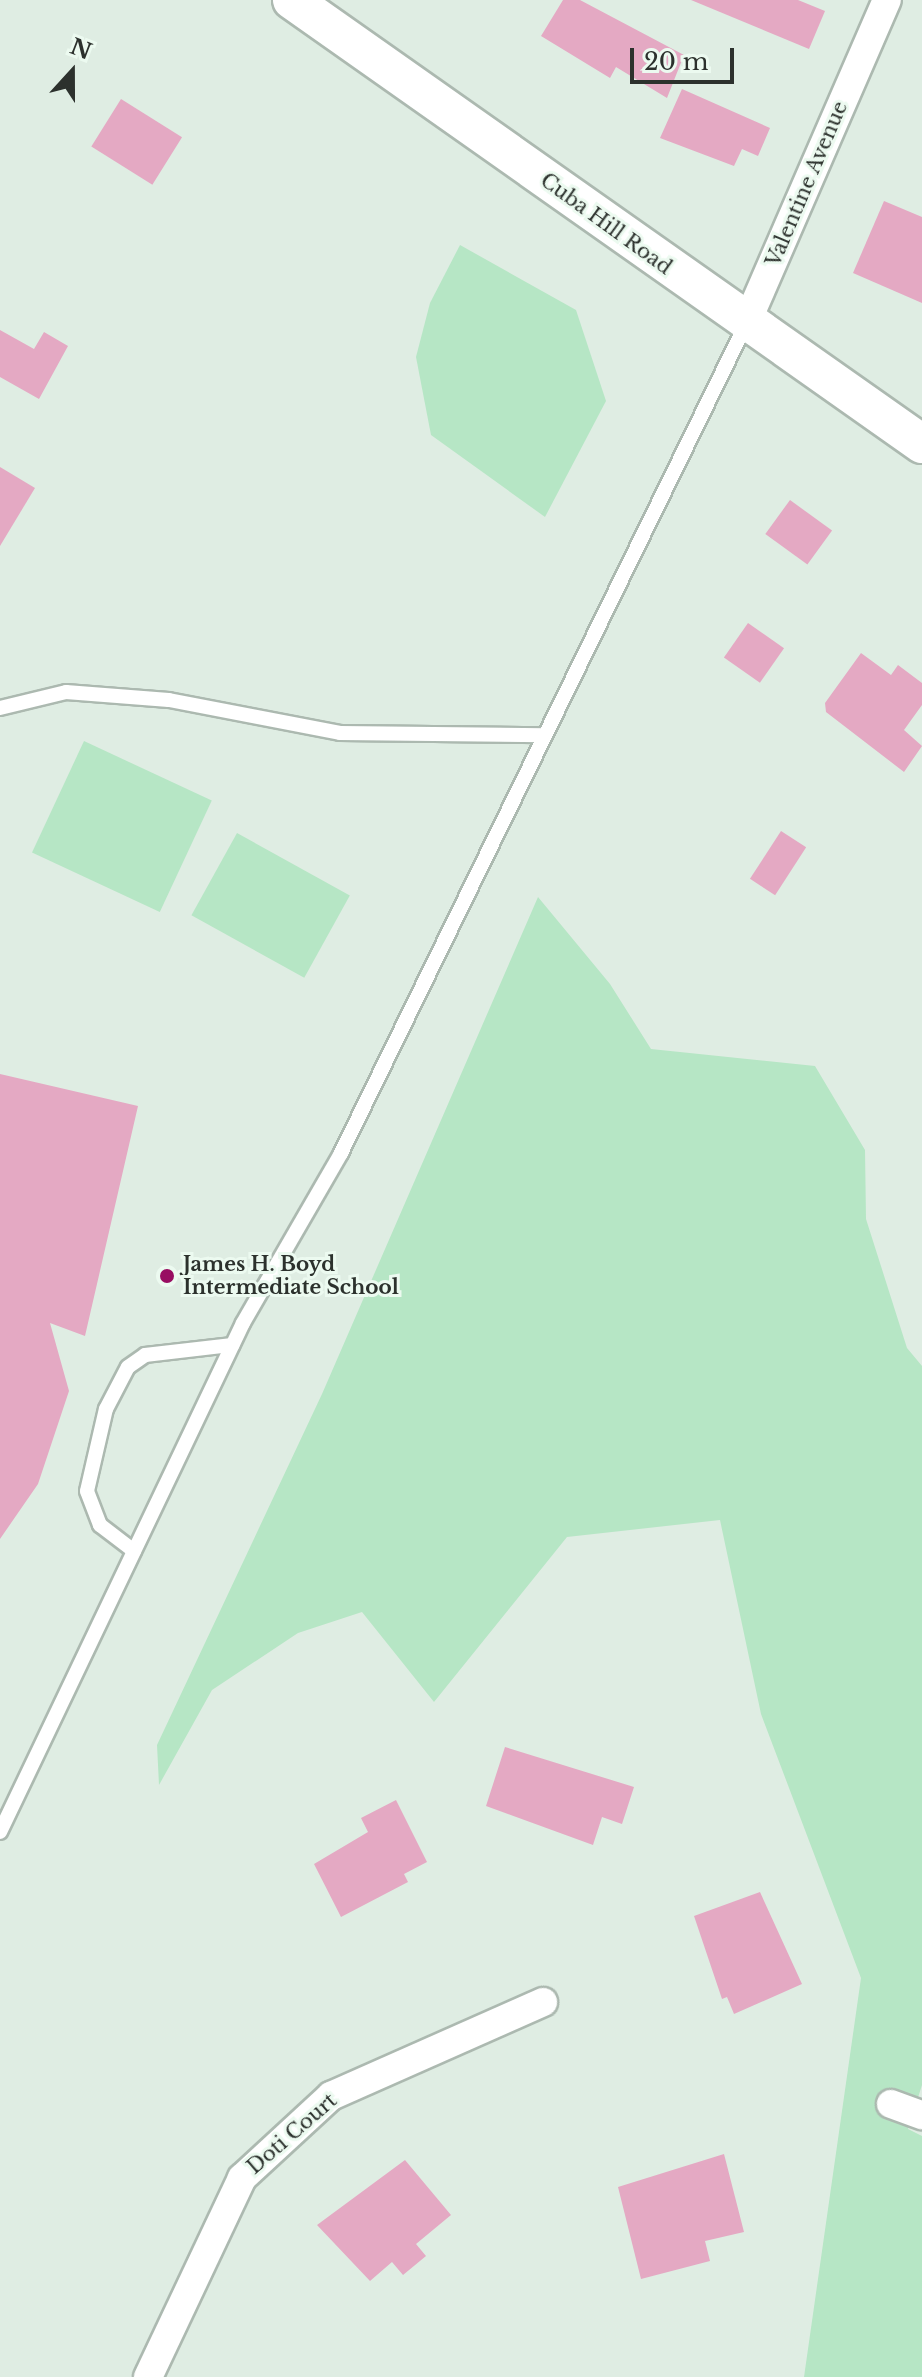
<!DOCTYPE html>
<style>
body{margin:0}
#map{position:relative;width:922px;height:2377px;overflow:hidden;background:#dfede3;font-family:"Libre Baskerville",serif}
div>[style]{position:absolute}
.green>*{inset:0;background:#b6e6c5;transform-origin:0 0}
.building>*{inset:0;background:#e4a9c3;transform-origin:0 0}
.roads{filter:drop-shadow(2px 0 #acb9b0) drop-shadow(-2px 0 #acb9b0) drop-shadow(0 2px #acb9b0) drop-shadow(0 -2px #acb9b0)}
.service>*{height:14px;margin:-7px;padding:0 7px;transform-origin:7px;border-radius:7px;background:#fff}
.minor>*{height:28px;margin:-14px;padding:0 14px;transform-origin:14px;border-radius:14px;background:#fff}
.secondary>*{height:38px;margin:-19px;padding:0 19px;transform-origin:19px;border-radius:19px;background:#fff}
.dots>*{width:22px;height:22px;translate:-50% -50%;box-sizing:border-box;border:4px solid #ecfaf0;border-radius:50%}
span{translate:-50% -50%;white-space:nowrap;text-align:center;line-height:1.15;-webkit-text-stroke:6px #ecfaf0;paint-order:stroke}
.street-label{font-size:20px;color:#2c312d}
.poi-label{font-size:20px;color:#2c312d;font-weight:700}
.left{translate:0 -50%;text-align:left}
.north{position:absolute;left:32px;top:32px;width:80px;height:80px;-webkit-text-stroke:6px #ecfaf0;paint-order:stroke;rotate:21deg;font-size:22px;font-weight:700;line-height:32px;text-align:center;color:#2c312d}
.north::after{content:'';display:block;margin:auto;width:28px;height:36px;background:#2c312d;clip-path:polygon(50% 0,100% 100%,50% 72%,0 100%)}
.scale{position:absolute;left:630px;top:48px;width:104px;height:36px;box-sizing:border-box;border:4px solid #2c312d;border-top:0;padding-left:10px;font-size:24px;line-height:28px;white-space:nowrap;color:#2c312d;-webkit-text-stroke:6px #ecfaf0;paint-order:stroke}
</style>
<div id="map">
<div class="green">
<div style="clip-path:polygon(460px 245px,576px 310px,606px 401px,545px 517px,431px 435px,416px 357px,430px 303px)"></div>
<div style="left:84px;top:741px;width:141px;height:123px;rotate:25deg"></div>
<div style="left:237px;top:833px;width:129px;height:94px;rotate:29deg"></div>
<div style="clip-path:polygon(538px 897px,610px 984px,651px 1049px,815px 1066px,865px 1150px,866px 1219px,907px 1348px,922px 1366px,922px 2085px,908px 2129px,922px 2136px,922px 2377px,804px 2377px,861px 1978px,761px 1714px,720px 1520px,567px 1537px,434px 1702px,362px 1612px,298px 1633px,212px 1690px,159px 1785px,157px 1745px,322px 1394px)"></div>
</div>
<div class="building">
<div style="clip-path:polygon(563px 0,580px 0,684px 55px,667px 98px,616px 67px,610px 78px,541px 36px)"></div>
<div style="clip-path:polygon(691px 0,798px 0,825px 11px,809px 49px)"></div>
<div style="clip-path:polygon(682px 89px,770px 128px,758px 156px,742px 149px,734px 166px,660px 138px)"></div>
<div style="left:121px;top:99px;width:72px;height:56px;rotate:32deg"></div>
<div style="clip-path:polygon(884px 201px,922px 217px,922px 303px,853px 273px)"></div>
<div style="clip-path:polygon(0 330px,34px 349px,44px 332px,68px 346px,39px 399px,0 377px)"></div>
<div style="clip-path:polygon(0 467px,35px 488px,0 546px)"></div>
<div style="left:790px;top:500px;width:52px;height:42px;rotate:36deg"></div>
<div style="left:748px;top:623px;width:44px;height:42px;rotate:35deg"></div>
<div style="clip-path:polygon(861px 653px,891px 675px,898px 665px,922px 683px,922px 705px,904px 730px,922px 746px,904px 772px,826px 712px,825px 703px)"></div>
<div style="left:781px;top:831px;width:30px;height:57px;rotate:33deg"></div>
<div style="clip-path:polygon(0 1074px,138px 1106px,85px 1336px,50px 1323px,69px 1391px,38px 1484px,0 1539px)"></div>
<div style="clip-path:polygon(505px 1747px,634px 1787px,622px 1824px,602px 1817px,593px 1845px,486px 1806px)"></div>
<div style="clip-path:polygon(396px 1800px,427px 1862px,404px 1874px,408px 1882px,341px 1917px,314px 1864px,368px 1832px,361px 1818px)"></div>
<div style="clip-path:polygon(760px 1892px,802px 1984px,734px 2014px,727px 1997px,722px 1999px,694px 1916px)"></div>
<div style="clip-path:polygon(724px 2154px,744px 2232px,705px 2241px,710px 2261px,641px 2279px,618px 2187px)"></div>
<div style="clip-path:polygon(405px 2160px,451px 2215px,416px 2244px,426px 2256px,403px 2275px,392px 2262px,370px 2281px,317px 2225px)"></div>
</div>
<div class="roads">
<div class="service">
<div style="left:0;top:708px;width:68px;rotate:-13.6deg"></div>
<div style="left:66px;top:692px;width:103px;rotate:4.4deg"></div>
<div style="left:169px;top:700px;width:174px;rotate:10.9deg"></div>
<div style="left:340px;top:733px;width:205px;rotate:0.6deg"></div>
<div style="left:134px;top:1551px;width:43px;rotate:-142.6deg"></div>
<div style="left:100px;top:1525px;width:36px;rotate:-111deg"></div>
<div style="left:87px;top:1491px;width:84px;rotate:-77deg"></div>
<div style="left:106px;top:1409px;width:47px;rotate:-62.4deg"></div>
<div style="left:128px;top:1367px;width:21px;rotate:-35deg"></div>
<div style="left:145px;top:1355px;width:88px;rotate:-6.6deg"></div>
<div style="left:0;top:1832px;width:564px;rotate:-64.48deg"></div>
<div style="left:243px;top:1323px;width:196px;rotate:-60deg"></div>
<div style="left:341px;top:1153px;width:923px;rotate:-63.96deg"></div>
</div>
<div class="minor">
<div style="left:746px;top:324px;width:353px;rotate:-66.5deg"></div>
<div style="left:891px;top:2104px;width:33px;rotate:20deg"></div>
<div style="left:148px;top:2377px;width:220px;rotate:-64.7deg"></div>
<div style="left:242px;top:2178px;width:121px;rotate:-42.7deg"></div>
<div style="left:331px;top:2096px;width:232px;rotate:-23.9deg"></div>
</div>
<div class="secondary">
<div style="left:292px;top:0;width:771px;rotate:35.17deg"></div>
</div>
</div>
<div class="dots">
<div style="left:167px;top:1276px;background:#980e62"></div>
</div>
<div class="street-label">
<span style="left:807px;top:184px;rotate:-67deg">Valentine Avenue</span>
<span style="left:606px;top:224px;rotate:36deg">Cuba Hill Road</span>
<span style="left:292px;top:2134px;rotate:-41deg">Doti Court</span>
</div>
<div class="poi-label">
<span class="left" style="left:183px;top:1276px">James H. Boyd<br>Intermediate School</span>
</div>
<div class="north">N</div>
<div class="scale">20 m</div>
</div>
